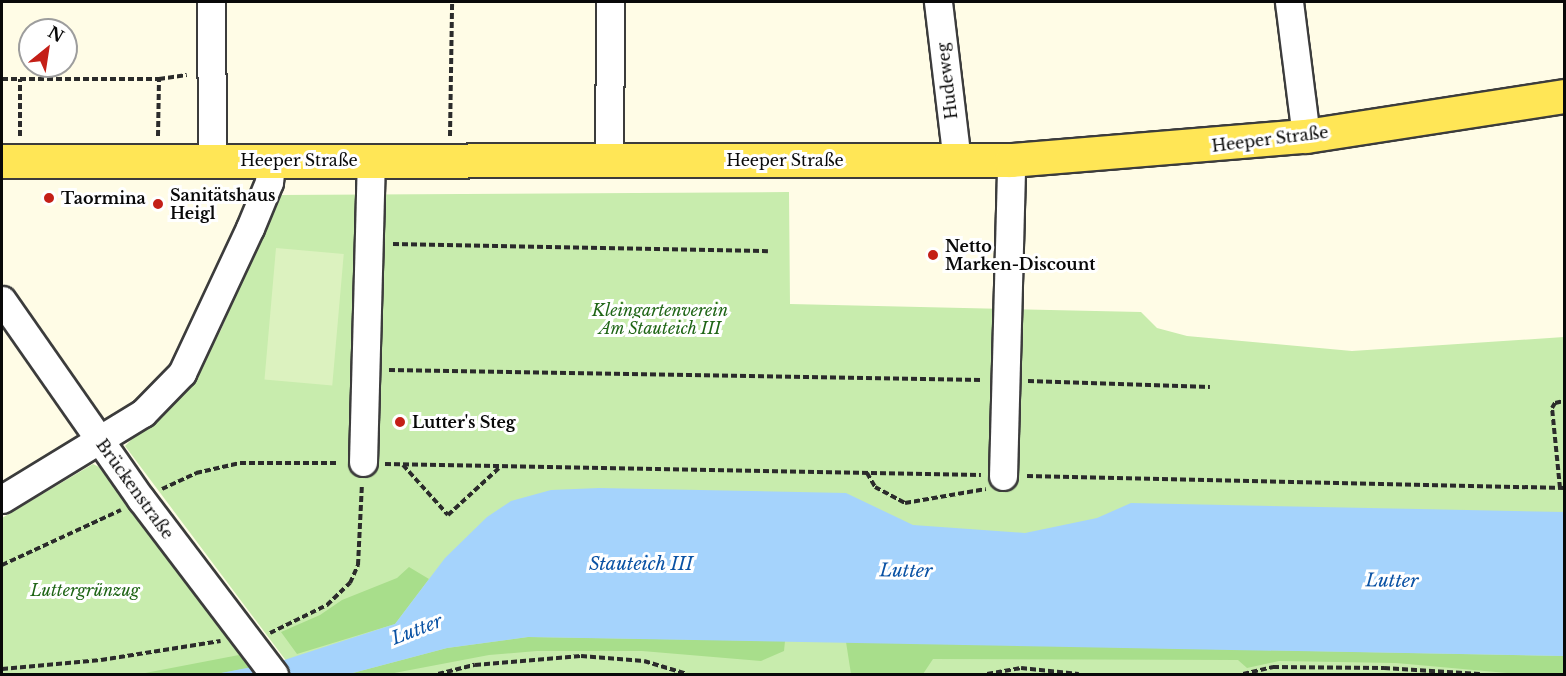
<!DOCTYPE html>
<meta charset="utf-8">
<style>
body{margin:0}
#map{position:relative;width:1566px;height:676px;overflow:hidden;background:#fffce6;font-family:"Libre Baskerville",serif}
div>[style]{position:absolute}
.green>*{inset:0;background:#c8ecad}
.forest>*{inset:0;background:#a8de8b}
.pitch>*{inset:0;background:#dcf2bf;transform-origin:0 0}
.water>*{inset:0;background:#a5d3fc}
.path>*{height:4px;margin-top:-2px;transform-origin:0;background:repeating-linear-gradient(90deg,#2b2b2b 0 6px,transparent 0 9px)}
.roads{filter:drop-shadow(2px 0 #3c3c3c) drop-shadow(-2px 0 #3c3c3c) drop-shadow(0 2px #3c3c3c) drop-shadow(0 -2px #3c3c3c)}
.minor>*{height:27px;margin:-13.5px;padding:0 13.5px;transform-origin:13.5px;border-radius:13.5px;background:#fff}
.major>*{height:33px;margin:-16.5px;padding:0 16.5px;transform-origin:16.5px;border-radius:16.5px;background:#ffe656}
.dots>*{width:16px;height:16px;translate:-50% -50%;box-sizing:border-box;border:3px solid #fff;border-radius:50%}
span{translate:-50% -50%;white-space:nowrap;text-align:center;line-height:1.15;-webkit-text-stroke:6px #fff;paint-order:stroke}
.street-label{font-size:16px;color:#090909}
.poi-label{font-size:16px;color:#090909;font-weight:700}
.left{translate:0 -50%;text-align:left}
.park-label{font-size:16px;color:#1f6516;font-style:italic}
.water-label{font-size:18px;color:#0a52a4;font-style:italic}
.frame{position:absolute;inset:0;border:3px solid #090909;pointer-events:none}
.north{position:absolute;left:18px;top:18px;width:60px;height:60px;box-sizing:border-box;background:#fff;border:2px solid #9d9d9d;border-radius:50%;rotate:30deg;font-size:16px;font-weight:700;line-height:24px;text-align:center;color:#090909}
.north::after{content:'';display:block;margin:auto;width:21px;height:27px;background:#c41f17;clip-path:polygon(50% 0,100% 100%,50% 72%,0 100%)}
</style>
<div id="map">
<div class="green">
<div style="clip-path:polygon(789px 192px,790px 304px,1141px 312px,1157px 328px,1187px 336px,1352px 351px,1564px 337px,1564px 674px,296px 674px,125px 446px,190px 381px,221px 330px,278px 195px)"></div>
<div style="clip-path:polygon(93px 464px,99px 467px,254px 674px,2px 674px,2px 518px)"></div>
</div>
<div class="forest">
<div style="clip-path:polygon(409px 567px,429px 579px,395px 624px,297px 654px,281px 632px,320px 615px,342px 600px,397px 578px)"></div>
<div style="clip-path:polygon(528px 637px,785px 641px,784px 651px,761px 661px,642px 651px,537px 651px,489px 655px,389px 674px,349px 674px,447px 648px)"></div>
<div style="clip-path:polygon(846px 642px,1564px 656px,1564px 673px,1518px 674px,1396px 663px,1279px 661px,1247px 668px,1238px 660px,933px 659px,923px 674px,851px 674px)"></div>
<div style="clip-path:polygon(239px 655px,249px 668px,216px 674px,140px 674px)"></div>
</div>
<div class="pitch">
<div style="left:276px;top:248px;width:68px;height:132px;rotate:5deg"></div>
</div>
<div class="water">
<div style="clip-path:polygon(599px 488px,846px 493px,913px 525px,1025px 533px,1097px 518px,1131px 503px,1564px 512px,1564px 656px,528px 637px,447px 648px,349px 674px,216px 674px,278px 662px,395px 624px,445px 558px,487px 517px,511px 501px,551px 490px)"></div>
</div>
<div class="path">
<div style="left:2px;top:79px;width:18px"></div>
<div style="left:20px;top:136px;width:57px;rotate:-90deg"></div>
<div style="left:20px;top:79px;width:139px"></div>
<div style="left:158px;top:136px;width:57px;rotate:-89deg"></div>
<div style="left:159px;top:79px;width:28px;rotate:-8deg"></div>
<div style="left:450px;top:136px;width:134px;rotate:-89.1deg"></div>
<div style="left:393px;top:244px;width:375px;rotate:1.1deg"></div>
<div style="left:389px;top:370px;width:593px;rotate:0.97deg"></div>
<div style="left:1028px;top:381px;width:182px;rotate:1.9deg"></div>
<div style="left:385px;top:464px;width:596px;rotate:1.06deg"></div>
<div style="left:403px;top:465px;width:67px;rotate:48deg"></div>
<div style="left:448px;top:515px;width:69px;rotate:-42.7deg"></div>
<div style="left:867px;top:473px;width:16px;rotate:60deg"></div>
<div style="left:875px;top:487px;width:34px;rotate:28deg"></div>
<div style="left:905px;top:503px;width:82px;rotate:-9.8deg"></div>
<div style="left:1027px;top:476px;width:537px;rotate:1.28deg"></div>
<div style="left:1560px;top:488px;width:80px;rotate:-95.7deg"></div>
<div style="left:1552px;top:408px;width:6px;rotate:-59deg"></div>
<div style="left:1555px;top:403px;width:9px;rotate:-13deg"></div>
<div style="left:162px;top:489px;width:38px;rotate:-25deg"></div>
<div style="left:196px;top:473px;width:45px;rotate:-12.8deg"></div>
<div style="left:240px;top:463px;width:99px"></div>
<div style="left:2px;top:565px;width:131px;rotate:-24.8deg"></div>
<div style="left:270px;top:633px;width:64px;rotate:-26.2deg"></div>
<div style="left:327px;top:605px;width:32px;rotate:-44deg"></div>
<div style="left:350px;top:583px;width:20px;rotate:-66deg"></div>
<div style="left:358px;top:565px;width:81px;rotate:-87.2deg"></div>
<div style="left:2px;top:669px;width:99px;rotate:-5.2deg"></div>
<div style="left:101px;top:660px;width:121px;rotate:-9deg"></div>
<div style="left:438px;top:674px;width:38px;rotate:-14deg"></div>
<div style="left:475px;top:665px;width:106px;rotate:-4.9deg"></div>
<div style="left:581px;top:656px;width:63px;rotate:4.5deg"></div>
<div style="left:644px;top:661px;width:45px;rotate:16.8deg"></div>
<div style="left:987px;top:674px;width:35px;rotate:-10deg"></div>
<div style="left:1021px;top:668px;width:58px;rotate:5.9deg"></div>
<div style="left:1243px;top:674px;width:31px;rotate:-13deg"></div>
<div style="left:1273px;top:667px;width:111px;rotate:0.5deg"></div>
<div style="left:1384px;top:668px;width:96px;rotate:3.6deg"></div>
</div>
<div class="roads">
<div class="minor">
<div style="left:211px;top:2px;width:158px;rotate:89.6deg"></div>
<div style="left:938px;top:2px;width:160px;rotate:83.2deg"></div>
<div style="left:1289px;top:2px;width:135px;rotate:82.8deg"></div>
<div style="left:609px;top:160px;width:158px;rotate:-89.6deg"></div>
<div style="left:2px;top:300px;width:243px;rotate:55.1deg"></div>
<div style="left:141px;top:499px;width:220px;rotate:52.8deg"></div>
<div style="left:363px;top:462px;width:303px;rotate:-88.5deg"></div>
<div style="left:1003px;top:476px;width:316px;rotate:-88.5deg"></div>
<div style="left:2px;top:499px;width:165px;rotate:-31.4deg"></div>
<div style="left:143px;top:413px;width:56px;rotate:-45.7deg"></div>
<div style="left:182px;top:373px;width:160px;rotate:-64.9deg"></div>
<div style="left:250px;top:228px;width:50px;rotate:-67.6deg"></div>
<div style="left:269px;top:182px;width:23px;rotate:-83deg"></div>
</div>
<div class="major">
<div style="left:2px;top:161px;width:1009px;rotate:-0.06deg"></div>
<div style="left:1011px;top:160px;width:296px;rotate:-4.7deg"></div>
<div style="left:1306px;top:136px;width:261px;rotate:-8.8deg"></div>
</div>
</div>
<div class="dots">
<div style="left:49px;top:198px;background:#c41f17"></div>
<div style="left:158px;top:204px;background:#c41f17"></div>
<div style="left:933px;top:255px;background:#c41f17"></div>
<div style="left:400px;top:422px;background:#c41f17"></div>
</div>
<div class="street-label">
<span style="left:947px;top:81px;rotate:-97deg">Hudeweg</span>
<span style="left:1270px;top:139px;rotate:-7deg">Heeper Straße</span>
<span style="left:299px;top:160px">Heeper Straße</span>
<span style="left:785px;top:160px">Heeper Straße</span>
<span style="left:135px;top:489px;rotate:54deg">Brückenstraße</span>
</div>
<div class="poi-label">
<span class="left" style="left:170px;top:204px">Sanitätshaus<br>Heigl</span>
<span class="left" style="left:61px;top:198px">Taormina</span>
<span class="left" style="left:945px;top:255px">Netto<br>Marken-Discount</span>
<span class="left" style="left:412px;top:422px">Lutter's Steg</span>
</div>
<div class="park-label">
<span style="left:660px;top:319px">Kleingartenverein<br>Am Stauteich III</span>
<span style="left:85px;top:590px">Luttergrünzug</span>
</div>
<div class="water-label">
<span style="left:641px;top:564px">Stauteich III</span>
<span style="left:906px;top:571px;rotate:1deg">Lutter</span>
<span style="left:1392px;top:581px;rotate:1deg">Lutter</span>
<span style="left:417px;top:630px;rotate:-21deg">Lutter</span>
</div>
<div class="frame"></div>
<div class="north">N</div>
</div>
